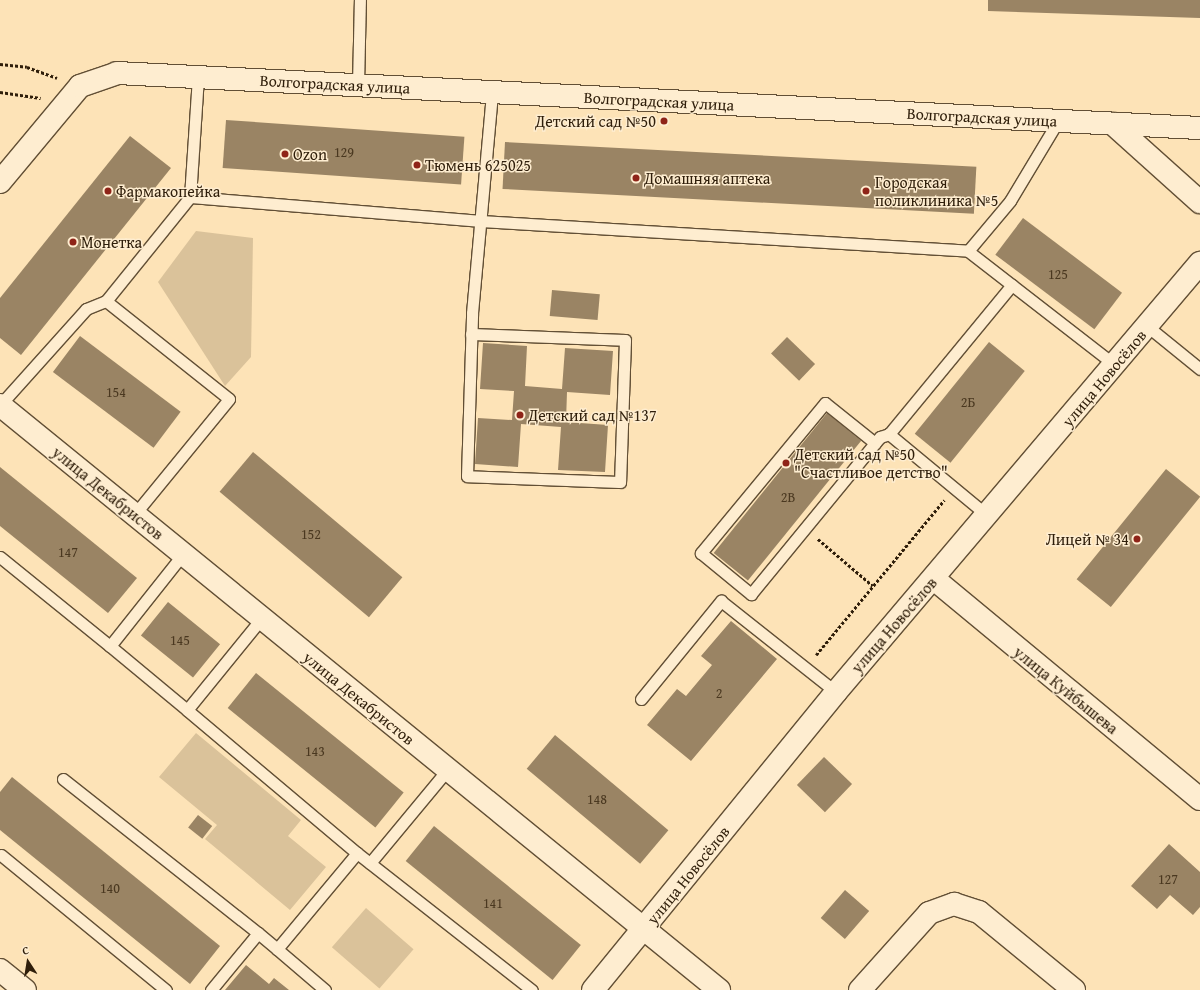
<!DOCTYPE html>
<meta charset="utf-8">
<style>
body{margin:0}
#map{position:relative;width:1200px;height:990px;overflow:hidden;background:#fde3b7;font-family:"Gentium Book Plus",serif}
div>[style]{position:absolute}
.green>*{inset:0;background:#dac29a;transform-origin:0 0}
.building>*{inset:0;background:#9a8464;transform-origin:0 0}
.path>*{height:2.5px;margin-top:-1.25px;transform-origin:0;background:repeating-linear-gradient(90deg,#2f1e0a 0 3px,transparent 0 5px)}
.roads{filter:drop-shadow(1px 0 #624f35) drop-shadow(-1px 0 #624f35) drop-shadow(0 1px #624f35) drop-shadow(0 -1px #624f35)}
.service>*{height:11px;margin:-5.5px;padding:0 5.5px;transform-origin:5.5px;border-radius:5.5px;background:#feedd0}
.minor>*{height:22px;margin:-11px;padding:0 11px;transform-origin:11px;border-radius:11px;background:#feedd0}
.tertiary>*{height:22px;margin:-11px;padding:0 11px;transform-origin:11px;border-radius:11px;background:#feedd0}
.dots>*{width:11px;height:11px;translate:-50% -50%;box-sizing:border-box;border:2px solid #feedd0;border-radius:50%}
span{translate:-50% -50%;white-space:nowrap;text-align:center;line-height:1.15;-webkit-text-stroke:3px #feedd0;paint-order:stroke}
.number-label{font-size:14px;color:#4a3820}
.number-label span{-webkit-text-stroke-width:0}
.street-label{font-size:16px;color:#2f1e0a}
.poi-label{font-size:16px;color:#2f1e0a}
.right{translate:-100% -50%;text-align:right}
.left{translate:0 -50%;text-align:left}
.north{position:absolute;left:8px;top:942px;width:40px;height:40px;-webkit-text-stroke:3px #feedd0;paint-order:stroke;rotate:348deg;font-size:11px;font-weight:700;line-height:16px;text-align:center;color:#2f1e0a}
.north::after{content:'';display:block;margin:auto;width:14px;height:18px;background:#2f1e0a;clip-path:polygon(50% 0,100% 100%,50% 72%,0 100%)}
</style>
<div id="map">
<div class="green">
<div style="clip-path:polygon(196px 231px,253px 238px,251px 357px,225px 386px,158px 282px)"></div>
<div style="clip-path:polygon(196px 733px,301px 820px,288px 836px,326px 867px,290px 910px,205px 839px,217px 825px,159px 777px)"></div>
<div style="left:366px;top:908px;width:63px;height:52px;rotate:41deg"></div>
</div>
<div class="building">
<div style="clip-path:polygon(988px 0,1200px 0,1200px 18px,988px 11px)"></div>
<div style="left:226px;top:120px;width:239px;height:48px;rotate:4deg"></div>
<div style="clip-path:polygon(130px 136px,171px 168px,21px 355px,0 338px,0 298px)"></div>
<div style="left:505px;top:142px;width:472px;height:47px;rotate:3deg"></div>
<div style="left:1023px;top:218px;width:124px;height:46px;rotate:37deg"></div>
<div style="left:552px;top:290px;width:48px;height:26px;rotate:5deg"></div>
<div style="left:80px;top:336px;width:126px;height:45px;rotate:37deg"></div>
<div style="left:787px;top:337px;width:39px;height:23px;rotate:44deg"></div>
<div style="left:989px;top:342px;width:46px;height:118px;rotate:39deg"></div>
<div style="clip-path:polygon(483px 343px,527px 346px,525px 386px,562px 389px,565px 348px,613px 351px,610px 395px,567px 392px,566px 422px,608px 425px,605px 472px,558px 470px,561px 427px,521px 424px,518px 467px,475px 464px,478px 418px,512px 420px,514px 391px,480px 389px)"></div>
<div style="left:827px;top:413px;width:44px;height:180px;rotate:39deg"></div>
<div style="left:253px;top:452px;width:195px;height:52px;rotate:40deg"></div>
<div style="clip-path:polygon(0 467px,137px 578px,108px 613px,0 526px)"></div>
<div style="left:1166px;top:469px;width:44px;height:142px;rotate:39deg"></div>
<div style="left:168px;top:602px;width:67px;height:43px;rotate:39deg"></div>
<div style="clip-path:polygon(731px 621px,777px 659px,691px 761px,647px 725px,677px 689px,686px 696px,712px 665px,701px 656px)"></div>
<div style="left:256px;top:673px;width:190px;height:45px;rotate:39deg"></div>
<div style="left:555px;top:735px;width:148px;height:44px;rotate:40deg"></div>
<div style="left:824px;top:757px;width:39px;height:39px;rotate:44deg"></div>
<div style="clip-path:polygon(12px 777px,220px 946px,190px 984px,0 830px,0 792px)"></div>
<div style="left:198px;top:815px;width:18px;height:16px;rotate:38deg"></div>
<div style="left:434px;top:826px;width:189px;height:45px;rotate:39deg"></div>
<div style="clip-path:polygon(1169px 844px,1200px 872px,1200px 907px,1193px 915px,1170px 895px,1157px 909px,1131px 886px)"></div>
<div style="left:845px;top:890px;width:32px;height:37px;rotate:41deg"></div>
<div style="clip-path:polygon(246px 965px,269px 984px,274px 978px,289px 990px,225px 990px)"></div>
</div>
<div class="path">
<div style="left:0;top:64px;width:27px;rotate:6deg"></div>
<div style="left:27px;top:67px;width:32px;rotate:20deg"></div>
<div style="left:0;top:92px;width:41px;rotate:8.3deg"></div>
<div style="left:818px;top:539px;width:72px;rotate:40.5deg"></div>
<div style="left:816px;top:655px;width:201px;rotate:-50.4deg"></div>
</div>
<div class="roads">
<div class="service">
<div style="left:358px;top:85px;width:85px;rotate:-88.7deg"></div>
<div style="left:1058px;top:121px;width:93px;rotate:121deg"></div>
<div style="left:1010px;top:201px;width:65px;rotate:130deg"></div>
<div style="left:968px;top:251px;width:186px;rotate:37.8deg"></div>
<div style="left:190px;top:197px;width:293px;rotate:4.7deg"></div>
<div style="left:482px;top:221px;width:487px;rotate:3.5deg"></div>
<div style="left:106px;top:301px;width:157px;rotate:38.5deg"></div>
<div style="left:229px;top:399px;width:149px;rotate:129.3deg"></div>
<div style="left:1147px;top:326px;width:68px;rotate:39.1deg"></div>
<div style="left:471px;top:334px;width:154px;rotate:2.2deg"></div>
<div style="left:625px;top:340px;width:142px;rotate:92deg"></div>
<div style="left:620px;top:482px;width:153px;rotate:-177.8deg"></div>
<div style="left:467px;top:476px;width:163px;rotate:-88.2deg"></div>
<div style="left:472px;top:313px;width:222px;rotate:-84.8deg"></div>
<div style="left:0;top:405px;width:129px;rotate:-48.1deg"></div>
<div style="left:86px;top:309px;width:22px;rotate:-22deg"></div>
<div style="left:106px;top:301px;width:134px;rotate:-51.1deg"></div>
<div style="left:190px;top:197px;width:121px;rotate:-86.2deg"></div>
<div style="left:875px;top:443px;width:64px;rotate:-141.3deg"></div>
<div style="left:825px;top:403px;width:195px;rotate:129.6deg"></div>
<div style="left:701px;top:553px;width:65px;rotate:39.4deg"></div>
<div style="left:751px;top:594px;width:195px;rotate:-50.6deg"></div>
<div style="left:875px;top:443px;width:8px;rotate:-50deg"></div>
<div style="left:880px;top:437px;width:9px;rotate:-18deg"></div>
<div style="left:988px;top:516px;width:129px;rotate:-140.4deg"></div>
<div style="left:889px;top:434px;width:193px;rotate:-50.5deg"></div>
<div style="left:0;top:557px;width:141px;rotate:39deg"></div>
<div style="left:110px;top:646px;width:117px;rotate:-51.6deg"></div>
<div style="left:261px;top:619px;width:117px;rotate:129.1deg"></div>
<div style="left:187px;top:710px;width:222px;rotate:40.1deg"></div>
<div style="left:357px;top:853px;width:222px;rotate:38.1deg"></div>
<div style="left:110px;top:646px;width:100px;rotate:39.7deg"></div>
<div style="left:641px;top:699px;width:127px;rotate:-50.8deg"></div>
<div style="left:721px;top:601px;width:147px;rotate:38.4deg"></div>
<div style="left:63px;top:779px;width:248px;rotate:38.3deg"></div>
<div style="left:1px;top:855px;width:213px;rotate:39.3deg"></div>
<div style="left:370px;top:863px;width:122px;rotate:-50.3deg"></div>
<div style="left:211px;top:990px;width:74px;rotate:-50.5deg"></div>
<div style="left:258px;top:933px;width:25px;rotate:40deg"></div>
<div style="left:325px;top:990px;width:63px;rotate:-139.5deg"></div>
<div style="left:277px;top:949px;width:125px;rotate:-50.2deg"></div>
</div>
<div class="minor">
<div style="left:1113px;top:124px;width:117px;rotate:41.9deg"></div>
<div style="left:0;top:405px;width:927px;rotate:39.13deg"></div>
<div style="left:934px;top:579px;width:345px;rotate:39.6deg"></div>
<div style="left:593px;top:990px;width:385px;rotate:-50.8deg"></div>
<div style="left:836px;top:692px;width:563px;rotate:-49.69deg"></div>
<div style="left:860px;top:990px;width:103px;rotate:-48.1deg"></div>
<div style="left:929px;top:913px;width:27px;rotate:-20deg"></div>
<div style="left:954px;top:904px;width:26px;rotate:18deg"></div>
<div style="left:979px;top:912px;width:123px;rotate:39.4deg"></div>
</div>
<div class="tertiary">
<div style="left:0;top:182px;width:125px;rotate:-50.2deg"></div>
<div style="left:80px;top:86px;width:39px;rotate:-19deg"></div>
<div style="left:117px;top:73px;width:1084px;rotate:2.91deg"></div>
<div style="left:0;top:970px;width:32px;rotate:39deg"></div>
</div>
</div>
<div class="dots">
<div style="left:664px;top:121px;background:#8f2418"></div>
<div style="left:285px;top:154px;background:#8f2418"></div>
<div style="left:417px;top:165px;background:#8f2418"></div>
<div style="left:636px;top:178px;background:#8f2418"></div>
<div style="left:108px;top:191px;background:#8f2418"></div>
<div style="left:866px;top:191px;background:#8f2418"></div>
<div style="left:73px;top:242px;background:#8f2418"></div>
<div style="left:520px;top:415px;background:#8f2418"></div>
<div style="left:786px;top:463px;background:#8f2418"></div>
<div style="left:1137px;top:539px;background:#8f2418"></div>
</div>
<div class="number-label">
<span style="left:344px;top:152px">129</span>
<span style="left:1058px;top:274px">125</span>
<span style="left:116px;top:392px">154</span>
<span style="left:968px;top:402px">2Б</span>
<span style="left:788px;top:497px">2В</span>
<span style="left:311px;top:534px">152</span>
<span style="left:68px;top:552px">147</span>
<span style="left:180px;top:640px">145</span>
<span style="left:719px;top:693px">2</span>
<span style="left:315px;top:751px">143</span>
<span style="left:597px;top:799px">148</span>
<span style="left:1168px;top:879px">127</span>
<span style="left:110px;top:888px">140</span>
<span style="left:493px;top:903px">141</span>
</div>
<div class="street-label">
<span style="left:335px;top:84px;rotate:3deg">Волгоградская улица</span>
<span style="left:659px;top:101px;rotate:3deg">Волгоградская улица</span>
<span style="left:982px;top:117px;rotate:3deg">Волгоградская улица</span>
<span style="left:1104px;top:378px;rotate:-50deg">улица Новосёлов</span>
<span style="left:108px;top:493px;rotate:39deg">улица Декабристов</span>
<span style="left:894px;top:625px;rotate:-49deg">улица Новосёлов</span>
<span style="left:1066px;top:690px;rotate:39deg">улица Куйбышева</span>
<span style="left:359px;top:698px;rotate:39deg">улица Декабристов</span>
<span style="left:688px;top:875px;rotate:-51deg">улица Новосёлов</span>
</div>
<div class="poi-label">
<span class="right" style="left:656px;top:121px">Детский сад №50</span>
<span class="left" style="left:293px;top:154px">Ozon</span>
<span class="left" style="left:425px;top:165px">Тюмень 625025</span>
<span class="left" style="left:644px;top:178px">Домашняя аптека</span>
<span class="left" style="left:875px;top:191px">Городская<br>поликлиника №5</span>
<span class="left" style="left:116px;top:191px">Фармакопейка</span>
<span class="left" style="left:81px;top:242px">Монетка</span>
<span class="left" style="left:528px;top:415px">Детский сад №137</span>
<span class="left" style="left:794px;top:463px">Детский сад №50<br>"Счастливое детство"</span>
<span class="right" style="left:1129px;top:539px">Лицей № 34</span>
</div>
<div class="north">С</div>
</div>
